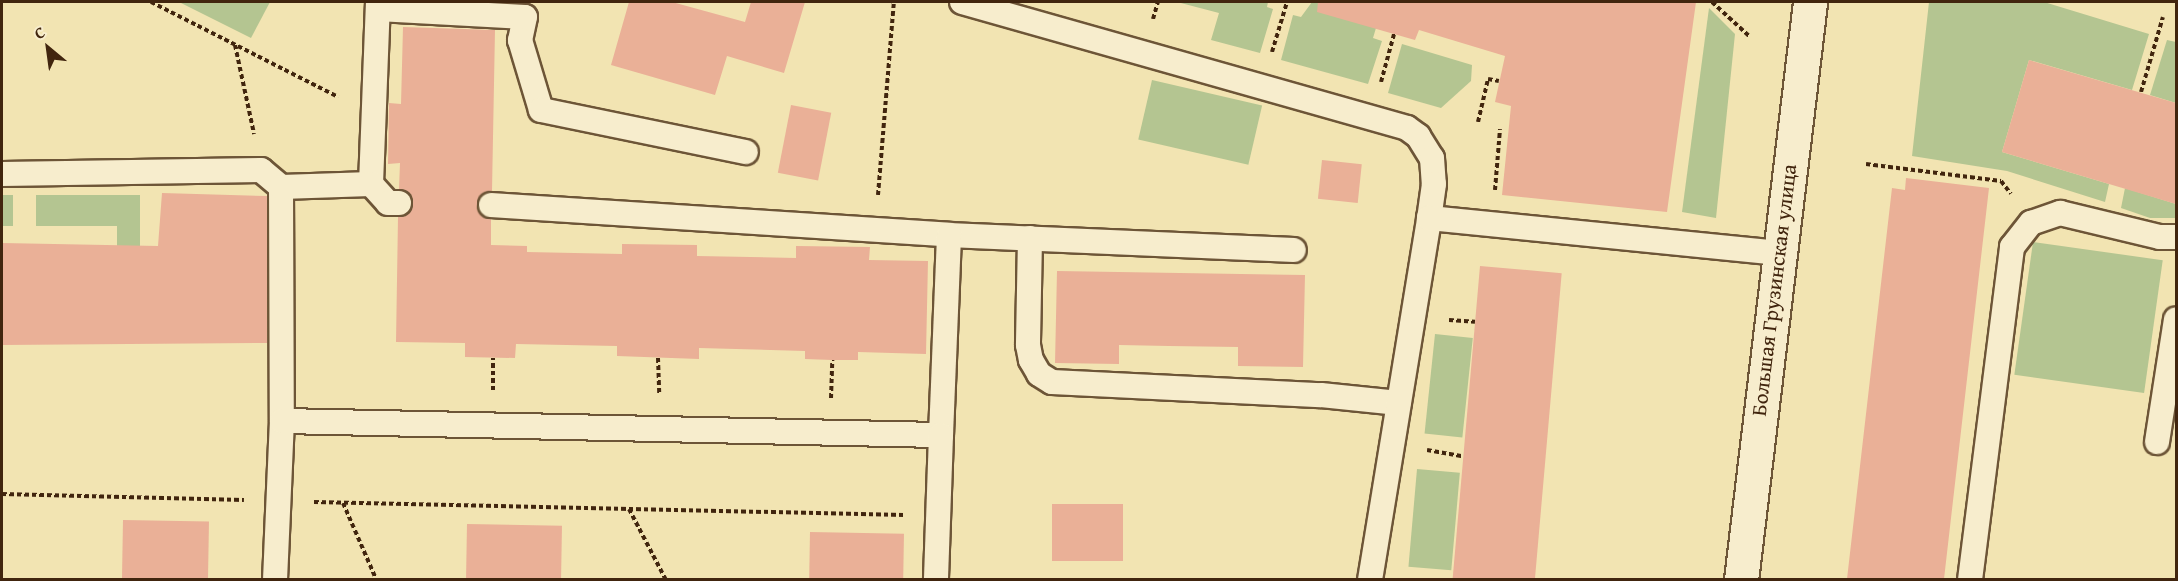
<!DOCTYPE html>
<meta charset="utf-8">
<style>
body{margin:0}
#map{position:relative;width:2178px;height:581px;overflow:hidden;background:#f2e4b2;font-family:"Gentium Book Plus",serif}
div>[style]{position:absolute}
.green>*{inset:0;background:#b4c591;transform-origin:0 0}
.building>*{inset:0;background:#eab097;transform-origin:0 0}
.path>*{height:4px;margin-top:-2px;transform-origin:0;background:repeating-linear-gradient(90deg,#41250e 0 4.5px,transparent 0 7.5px)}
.roads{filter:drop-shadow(2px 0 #6d5537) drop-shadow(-2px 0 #6d5537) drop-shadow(0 2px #6d5537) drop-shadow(0 -2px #6d5537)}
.lane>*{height:24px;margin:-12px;padding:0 12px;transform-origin:12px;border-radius:12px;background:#f7edcd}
.secondary>*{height:33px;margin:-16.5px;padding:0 16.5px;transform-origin:16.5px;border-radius:16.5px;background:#f7edcd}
span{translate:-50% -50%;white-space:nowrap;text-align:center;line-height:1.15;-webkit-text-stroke:4.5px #f7edcd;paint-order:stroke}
.street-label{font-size:21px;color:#41250e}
.frame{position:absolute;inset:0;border:3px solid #41250e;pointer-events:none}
.north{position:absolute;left:18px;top:18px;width:60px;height:60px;-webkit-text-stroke:4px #f7edcd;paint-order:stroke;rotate:331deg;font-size:16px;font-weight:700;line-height:24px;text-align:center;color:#41250e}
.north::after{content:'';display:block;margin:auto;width:21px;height:27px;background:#41250e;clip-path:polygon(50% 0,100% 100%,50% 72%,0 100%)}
</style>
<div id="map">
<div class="green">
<div style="clip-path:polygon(179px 2px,270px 2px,251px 38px)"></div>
<div style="clip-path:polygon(1177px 2px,1268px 2px,1267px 7px,1273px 9px,1260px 53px,1211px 40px,1219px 13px)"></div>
<div style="clip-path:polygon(1312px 2px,1353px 10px,1376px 28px,1373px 38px,1382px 41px,1368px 84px,1281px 60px,1293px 15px,1301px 17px)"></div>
<div style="clip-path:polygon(1929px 2px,2044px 2px,2149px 34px,2132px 90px,2029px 60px,2002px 152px,2109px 184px,2105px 202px,2007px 171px,1912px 156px)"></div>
<div style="clip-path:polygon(1709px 8px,1735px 34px,1716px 218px,1682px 212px)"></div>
<div style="clip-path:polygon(2167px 40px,2176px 42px,2176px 103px,2150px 95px)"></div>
<div style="clip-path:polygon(1402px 44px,1472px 65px,1471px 81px,1441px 108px,1388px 93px)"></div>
<div style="left:1152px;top:80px;width:113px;height:61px;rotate:13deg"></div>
<div style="clip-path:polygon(2125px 188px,2176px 204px,2176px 218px,2150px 218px,2121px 208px)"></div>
<div style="left:2px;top:195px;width:11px;height:31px"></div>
<div style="clip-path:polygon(36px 195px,140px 195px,140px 250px,117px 251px,117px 226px,36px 226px)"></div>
<div style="left:2033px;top:242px;width:131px;height:134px;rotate:8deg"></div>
<div style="left:1435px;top:334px;width:38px;height:100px;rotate:6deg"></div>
<div style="left:1417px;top:469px;width:43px;height:98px;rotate:5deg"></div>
</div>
<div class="building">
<div style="clip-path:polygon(629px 2px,672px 2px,745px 22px,751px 2px,805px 2px,784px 73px,727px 56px,715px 95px,611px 65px)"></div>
<div style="clip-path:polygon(1318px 2px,1696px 2px,1667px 212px,1502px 195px,1511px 106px,1495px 102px,1505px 56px,1419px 30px,1415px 40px,1317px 12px)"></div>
<div style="clip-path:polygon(403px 27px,495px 30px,492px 191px,480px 197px,477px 205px,483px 216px,491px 219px,491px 245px,527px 246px,527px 252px,622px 254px,622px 244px,697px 245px,697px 256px,796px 258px,796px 246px,870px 247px,869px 260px,928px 261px,926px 354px,858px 352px,858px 360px,832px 360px,805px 359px,805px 351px,699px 348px,699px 359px,617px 356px,617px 346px,516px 344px,515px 358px,465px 357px,465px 343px,396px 342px,398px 217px,407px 215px,413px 204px,411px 195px,399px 189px,400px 163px,388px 164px,389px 103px,401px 104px)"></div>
<div style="clip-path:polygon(2029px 60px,2176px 103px,2176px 204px,2002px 152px)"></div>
<div style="left:791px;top:105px;width:41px;height:69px;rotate:11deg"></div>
<div style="left:1322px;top:160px;width:40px;height:39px;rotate:6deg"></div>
<div style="clip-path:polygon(1906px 178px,1989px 188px,1944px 579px,1847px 579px,1892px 188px,1905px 190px)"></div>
<div style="clip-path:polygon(162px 193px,267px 196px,267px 343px,2px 345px,2px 243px,158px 246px)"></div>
<div style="left:1480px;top:266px;width:82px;height:314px;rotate:5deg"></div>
<div style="clip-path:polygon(1057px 271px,1305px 275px,1303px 367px,1238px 366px,1238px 347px,1169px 346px,1119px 345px,1119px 364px,1055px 363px)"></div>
<div style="left:1052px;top:504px;width:71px;height:57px"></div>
<div style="left:123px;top:520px;width:86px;height:59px;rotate:1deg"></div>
<div style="left:467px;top:524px;width:95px;height:55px;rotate:1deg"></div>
<div style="left:810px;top:532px;width:94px;height:47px;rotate:1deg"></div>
</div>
<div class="path">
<div style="left:151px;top:2px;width:210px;rotate:26.9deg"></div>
<div style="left:1712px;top:2px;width:50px;rotate:42.6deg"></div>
<div style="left:1153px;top:19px;width:18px;rotate:-74deg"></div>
<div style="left:235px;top:45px;width:91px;rotate:77.9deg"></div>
<div style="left:1272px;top:52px;width:52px;rotate:-73.3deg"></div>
<div style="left:1381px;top:82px;width:50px;rotate:-74.8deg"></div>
<div style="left:2141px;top:92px;width:78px;rotate:-73.7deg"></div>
<div style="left:1478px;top:122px;width:44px;rotate:-76.9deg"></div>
<div style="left:1488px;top:79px;width:11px;rotate:10deg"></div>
<div style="left:1866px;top:164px;width:136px;rotate:7.2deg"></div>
<div style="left:2001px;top:181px;width:16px;rotate:52deg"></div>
<div style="left:1495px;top:190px;width:61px;rotate:-85.3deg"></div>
<div style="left:878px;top:195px;width:194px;rotate:-85.3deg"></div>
<div style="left:1449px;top:320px;width:26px;rotate:4deg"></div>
<div style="left:658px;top:358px;width:35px;rotate:88deg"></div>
<div style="left:493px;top:390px;width:32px;rotate:-90deg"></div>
<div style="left:831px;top:398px;width:38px;rotate:-88deg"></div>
<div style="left:1427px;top:450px;width:36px;rotate:10deg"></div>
<div style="left:2px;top:494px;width:242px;rotate:1.4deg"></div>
<div style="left:314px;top:502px;width:590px;rotate:1.26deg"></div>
<div style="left:343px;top:503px;width:83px;rotate:66.5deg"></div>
<div style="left:629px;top:509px;width:80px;rotate:62.5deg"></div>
</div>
<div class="roads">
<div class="lane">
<div style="left:962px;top:2px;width:462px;rotate:15.8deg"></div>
<div style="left:1407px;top:128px;width:14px;rotate:36deg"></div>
<div style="left:1418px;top:136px;width:26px;rotate:58deg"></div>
<div style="left:1432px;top:158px;width:26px;rotate:86deg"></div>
<div style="left:1434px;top:184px;width:34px;rotate:98deg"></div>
<div style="left:378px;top:9px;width:147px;rotate:3.1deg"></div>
<div style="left:525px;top:17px;width:24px;rotate:102deg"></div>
<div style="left:520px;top:40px;width:73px;rotate:73.3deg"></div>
<div style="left:541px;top:110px;width:209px;rotate:11.6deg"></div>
<div style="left:2px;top:174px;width:259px;rotate:-0.9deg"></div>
<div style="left:261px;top:170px;width:26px;rotate:40deg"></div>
<div style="left:281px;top:187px;width:234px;rotate:89.8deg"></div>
<div style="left:371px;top:184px;width:182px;rotate:-87.8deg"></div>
<div style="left:281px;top:187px;width:90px;rotate:-1.9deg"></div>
<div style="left:371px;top:184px;width:25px;rotate:48deg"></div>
<div style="left:388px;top:203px;width:11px"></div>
<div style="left:491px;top:205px;width:459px;rotate:3.7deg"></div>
<div style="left:949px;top:235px;width:345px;rotate:2.5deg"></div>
<div style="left:1030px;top:238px;width:107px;rotate:91.1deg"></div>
<div style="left:1028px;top:345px;width:15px;rotate:79deg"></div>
<div style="left:1031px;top:360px;width:16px;rotate:60deg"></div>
<div style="left:1039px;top:374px;width:15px;rotate:32deg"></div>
<div style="left:1052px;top:382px;width:269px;rotate:2.8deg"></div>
<div style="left:1321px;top:395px;width:78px;rotate:5.9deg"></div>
<div style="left:941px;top:435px;width:200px;rotate:-87.7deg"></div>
<div style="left:2157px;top:442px;width:124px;rotate:-81.2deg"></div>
<div style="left:275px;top:580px;width:159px;rotate:-87.5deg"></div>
<div style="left:282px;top:421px;width:659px;rotate:1.22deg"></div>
<div style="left:941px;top:435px;width:145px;rotate:92deg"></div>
<div style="left:1370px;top:580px;width:367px;rotate:-80.7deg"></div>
<div style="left:1429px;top:218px;width:350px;rotate:5.7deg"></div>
<div style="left:1970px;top:580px;width:336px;rotate:-82.8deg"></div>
<div style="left:2012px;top:247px;width:31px;rotate:-52deg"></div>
<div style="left:2031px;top:223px;width:31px;rotate:-19deg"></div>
<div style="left:2060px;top:213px;width:103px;rotate:13.5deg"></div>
<div style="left:2160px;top:237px;width:16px"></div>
</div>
<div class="secondary">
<div style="left:1741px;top:580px;width:582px;rotate:-83.19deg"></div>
</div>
</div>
<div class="street-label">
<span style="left:1774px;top:290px;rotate:-83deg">Большая Грузинская улица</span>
</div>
<div class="frame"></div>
<div class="north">С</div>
</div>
